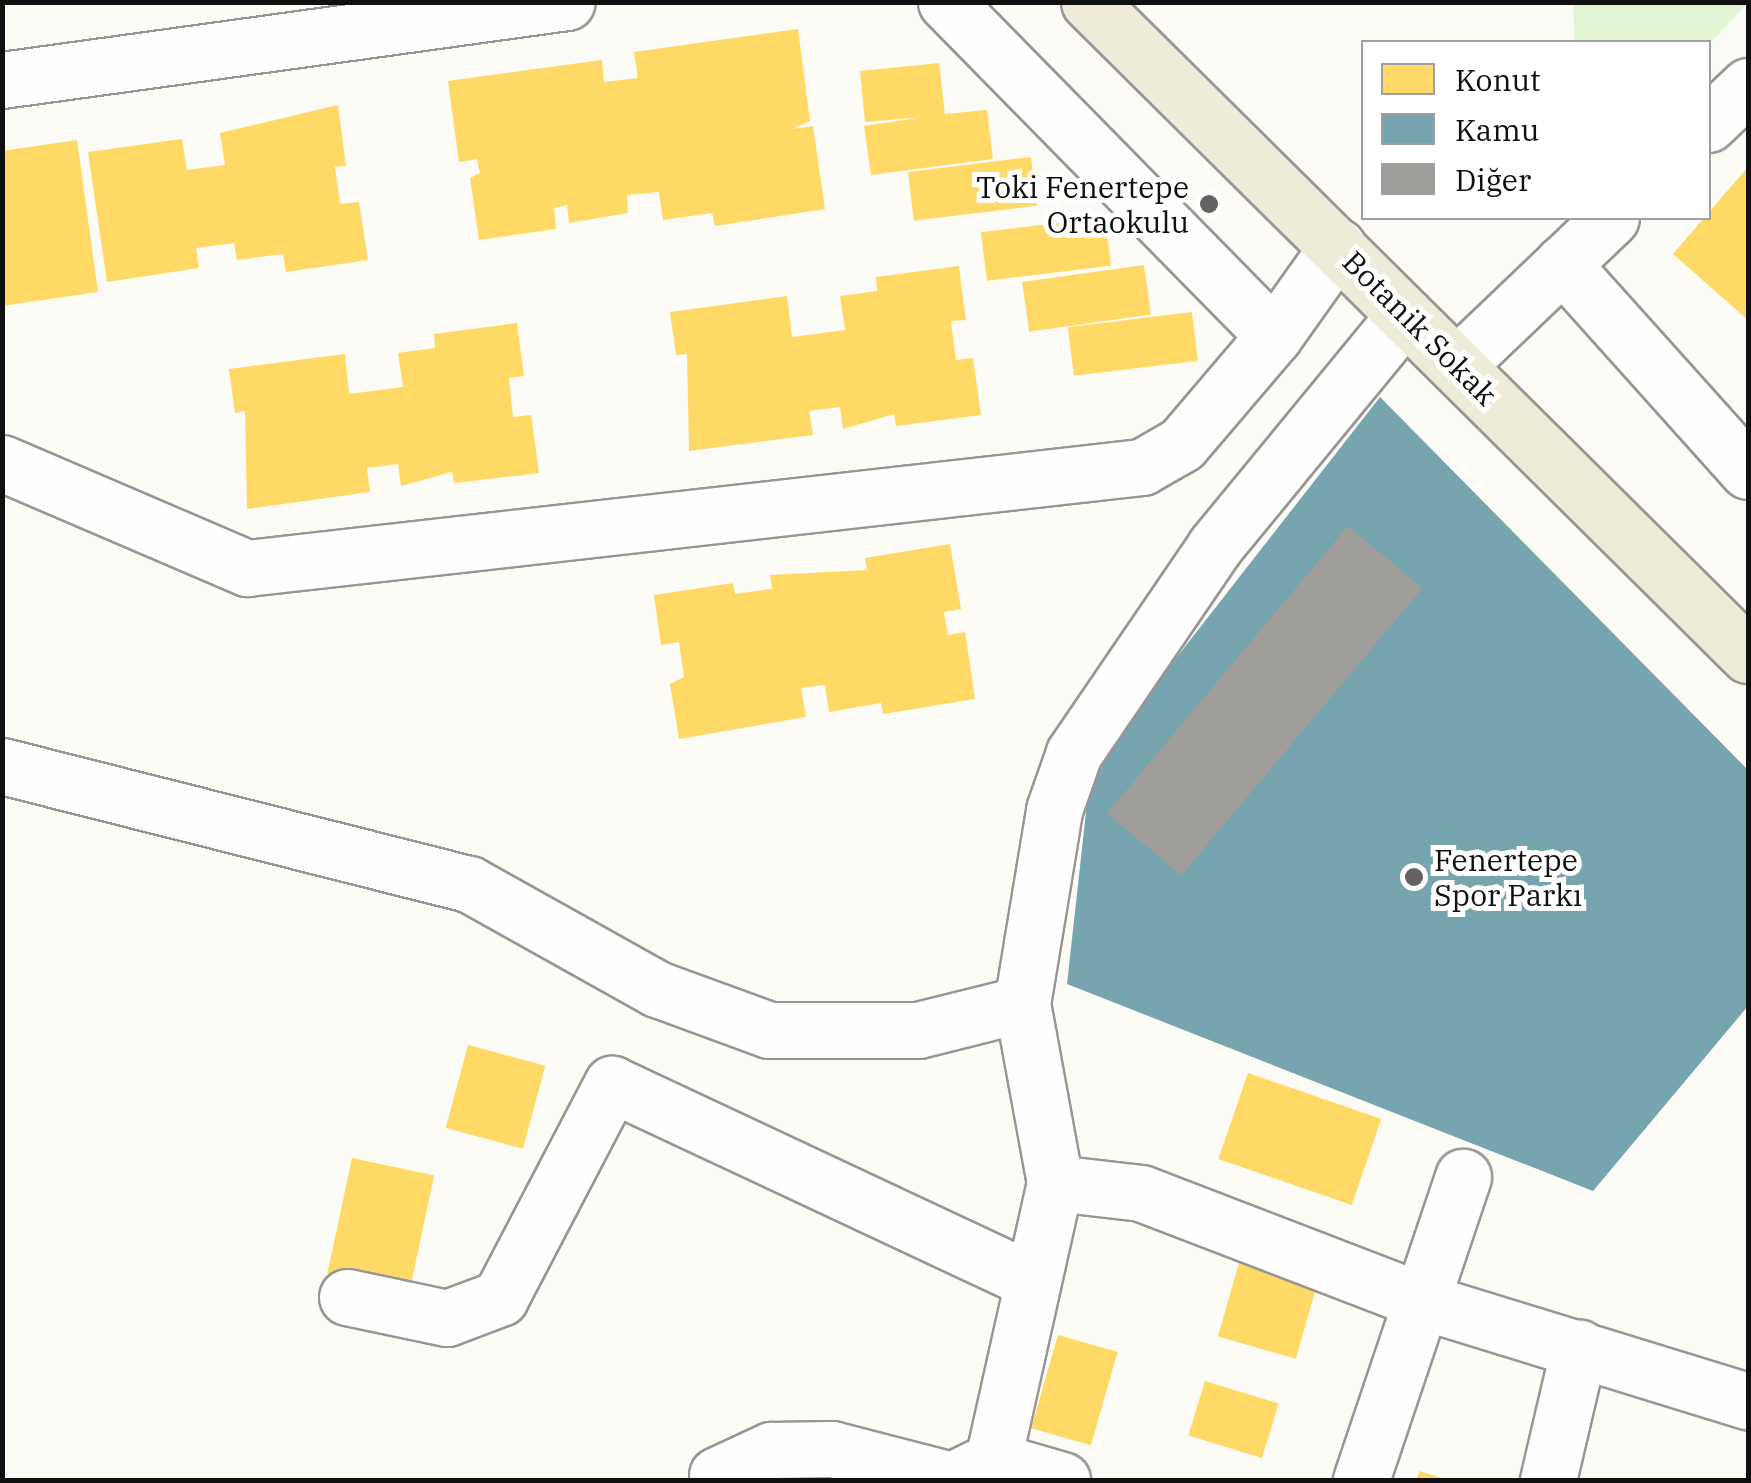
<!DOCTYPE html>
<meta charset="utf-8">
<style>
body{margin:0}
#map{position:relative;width:1751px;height:1483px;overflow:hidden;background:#fcfbf5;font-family:"IBM Plex Serif",serif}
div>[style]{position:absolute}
.green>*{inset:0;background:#e2f4d3}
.homes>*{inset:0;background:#ffd966;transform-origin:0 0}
.public>*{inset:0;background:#76a5af}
.building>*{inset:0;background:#a09e9a;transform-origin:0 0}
.roads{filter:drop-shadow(2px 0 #969693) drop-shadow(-2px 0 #969693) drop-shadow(0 2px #969693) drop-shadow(0 -2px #969693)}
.minor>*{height:55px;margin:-27.5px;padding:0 27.5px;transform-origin:27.5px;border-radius:27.5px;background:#fffefe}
.major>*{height:55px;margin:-27.5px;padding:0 27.5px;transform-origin:27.5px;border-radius:27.5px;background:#eeebd9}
.dots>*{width:28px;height:28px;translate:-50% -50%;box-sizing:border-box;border:5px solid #fff;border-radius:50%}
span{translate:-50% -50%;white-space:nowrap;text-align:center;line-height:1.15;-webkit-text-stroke:10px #fff;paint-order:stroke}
.poi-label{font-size:30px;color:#101010}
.right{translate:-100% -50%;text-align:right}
.left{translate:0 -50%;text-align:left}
.street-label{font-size:30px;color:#101010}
.frame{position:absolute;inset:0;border:5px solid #101010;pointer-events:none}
.legend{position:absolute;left:1361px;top:40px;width:350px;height:180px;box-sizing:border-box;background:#fff;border:2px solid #9f9f9f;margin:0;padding:12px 18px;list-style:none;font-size:30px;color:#101010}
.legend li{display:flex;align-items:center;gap:20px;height:50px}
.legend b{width:50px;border:2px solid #9f9f9f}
</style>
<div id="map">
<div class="green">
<div style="clip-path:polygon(1573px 3px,1748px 2px,1748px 3px,1709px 44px,1575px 42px)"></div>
</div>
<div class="homes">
<div style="clip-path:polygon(798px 29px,810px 121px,792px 129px,813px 126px,825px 209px,715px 226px,712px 213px,663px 220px,659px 192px,627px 195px,628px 213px,569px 223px,567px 205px,554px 208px,556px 229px,479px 240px,470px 178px,480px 173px,477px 159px,459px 162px,448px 81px,602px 60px,604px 82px,638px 78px,634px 52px)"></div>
<div style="clip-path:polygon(939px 63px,945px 114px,987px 110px,993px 159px,871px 175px,864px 126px,924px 117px,865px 122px,860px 71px)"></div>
<div style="clip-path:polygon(338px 105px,346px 166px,335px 167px,340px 204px,359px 202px,368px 260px,286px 272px,283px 254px,237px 260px,234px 243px,196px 248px,199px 268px,107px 282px,88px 152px,182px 139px,187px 170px,225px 165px,220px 133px)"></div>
<div style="clip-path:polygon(77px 140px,98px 292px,2px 306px,2px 151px)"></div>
<div style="left:1031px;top:157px;width:49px;height:124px;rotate:83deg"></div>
<div style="clip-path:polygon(1748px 167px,1748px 320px,1673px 254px)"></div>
<div style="left:1105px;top:217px;width:49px;height:125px;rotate:83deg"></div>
<div style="left:1144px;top:265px;width:50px;height:123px;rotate:82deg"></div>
<div style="clip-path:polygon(959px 266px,966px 320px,951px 321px,956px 360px,973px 358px,981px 415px,896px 426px,894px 414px,843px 429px,840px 407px,809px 411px,813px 435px,689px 451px,687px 354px,676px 355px,670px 312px,787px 296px,792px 337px,845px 330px,840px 296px,877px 291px,876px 277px)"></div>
<div style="left:1192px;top:312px;width:49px;height:125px;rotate:83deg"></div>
<div style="clip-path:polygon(517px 323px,524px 376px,509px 378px,513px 417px,531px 415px,539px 473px,454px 483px,452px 472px,401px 486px,398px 464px,367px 468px,370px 492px,247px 509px,245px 411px,235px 413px,229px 369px,345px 354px,349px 394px,403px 387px,398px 353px,435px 348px,434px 334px)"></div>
<div style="clip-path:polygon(950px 544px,961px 609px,944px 612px,948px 635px,965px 632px,975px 699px,883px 714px,881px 703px,829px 712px,825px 685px,801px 688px,806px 717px,679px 739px,670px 684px,684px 677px,679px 642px,661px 645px,654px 595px,733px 583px,735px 594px,772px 589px,770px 575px,867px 570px,865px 558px)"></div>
<div style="left:468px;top:1045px;width:80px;height:86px;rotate:15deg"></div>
<div style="left:1248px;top:1073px;width:141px;height:91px;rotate:19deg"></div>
<div style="left:352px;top:1158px;width:84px;height:118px;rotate:12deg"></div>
<div style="left:1243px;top:1249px;width:81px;height:91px;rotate:16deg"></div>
<div style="left:1058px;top:1335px;width:62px;height:97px;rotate:16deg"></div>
<div style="left:1205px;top:1381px;width:77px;height:57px;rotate:17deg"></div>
<div style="clip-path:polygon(1420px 1471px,1447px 1480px,1416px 1480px)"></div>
</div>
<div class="public">
<div style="clip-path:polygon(1380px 397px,1748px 770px,1748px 1006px,1593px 1191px,1067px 984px,1091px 767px)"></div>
</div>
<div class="building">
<div style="left:1348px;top:526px;width:97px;height:375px;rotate:40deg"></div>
</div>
<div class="roads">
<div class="minor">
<div style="left:946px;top:2px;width:468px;rotate:45.5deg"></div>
<div style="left:1274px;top:336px;width:110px;rotate:-54.6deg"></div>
<div style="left:2px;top:80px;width:570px;rotate:-7.86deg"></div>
<div style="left:1708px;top:124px;width:55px;rotate:-43.5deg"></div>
<div style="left:1562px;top:264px;width:278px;rotate:48.1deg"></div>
<div style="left:1457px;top:365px;width:213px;rotate:-43.7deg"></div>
<div style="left:2px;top:463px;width:267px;rotate:23.2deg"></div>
<div style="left:247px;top:568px;width:901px;rotate:-6.44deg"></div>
<div style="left:1142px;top:467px;width:46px;rotate:-29.9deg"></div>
<div style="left:1182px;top:444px;width:142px;rotate:-49.6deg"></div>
<div style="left:2px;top:766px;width:482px;rotate:14.2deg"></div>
<div style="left:469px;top:884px;width:215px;rotate:29.2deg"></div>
<div style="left:657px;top:989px;width:119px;rotate:20.1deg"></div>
<div style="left:769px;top:1030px;width:149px"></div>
<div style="left:918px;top:1030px;width:107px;rotate:-14deg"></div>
<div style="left:1022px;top:1004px;width:197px;rotate:-80.6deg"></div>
<div style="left:1054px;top:810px;width:60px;rotate:-70.7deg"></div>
<div style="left:1074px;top:753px;width:250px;rotate:-55.7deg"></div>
<div style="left:1215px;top:546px;width:299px;rotate:-50.6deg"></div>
<div style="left:1055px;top:1183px;width:87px;rotate:6.6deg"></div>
<div style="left:1141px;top:1193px;width:301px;rotate:21deg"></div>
<div style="left:1422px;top:1301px;width:341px;rotate:17.1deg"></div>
<div style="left:347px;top:1297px;width:102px;rotate:11.9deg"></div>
<div style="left:447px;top:1318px;width:57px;rotate:-20.7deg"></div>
<div style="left:500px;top:1298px;width:242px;rotate:-62.4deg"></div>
<div style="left:612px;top:1084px;width:460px;rotate:25.1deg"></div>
<div style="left:993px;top:1460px;width:72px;rotate:16.2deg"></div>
<div style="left:717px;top:1475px;width:60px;rotate:-24.8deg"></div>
<div style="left:771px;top:1450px;width:61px;rotate:-0.9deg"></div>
<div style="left:832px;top:1449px;width:124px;rotate:14.5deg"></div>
<div style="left:952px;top:1480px;width:46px;rotate:-26deg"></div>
<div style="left:993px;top:1460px;width:284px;rotate:-77.4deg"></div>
<div style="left:1055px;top:1183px;width:182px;rotate:-100.4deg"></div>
<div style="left:1361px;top:1480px;width:320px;rotate:-71.4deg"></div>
<div style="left:1548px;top:1480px;width:136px;rotate:-76.8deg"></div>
</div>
<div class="major">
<div style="left:1089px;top:2px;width:928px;rotate:44.74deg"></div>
</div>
</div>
<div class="dots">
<div style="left:1209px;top:204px;background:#636260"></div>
<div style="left:1414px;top:877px;background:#636260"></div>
</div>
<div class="poi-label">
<span class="right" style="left:1189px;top:204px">Toki Fenertepe<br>Ortaokulu</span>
<span class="left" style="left:1434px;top:877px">Fenertepe<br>Spor Parkı</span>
</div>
<div class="street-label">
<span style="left:1420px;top:328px;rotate:45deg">Botanik Sokak</span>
</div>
<div class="frame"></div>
<ul class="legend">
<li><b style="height:28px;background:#ffd966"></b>Konut</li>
<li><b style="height:28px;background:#76a5af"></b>Kamu</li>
<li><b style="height:28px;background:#a09e9a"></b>Diğer</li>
</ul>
</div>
